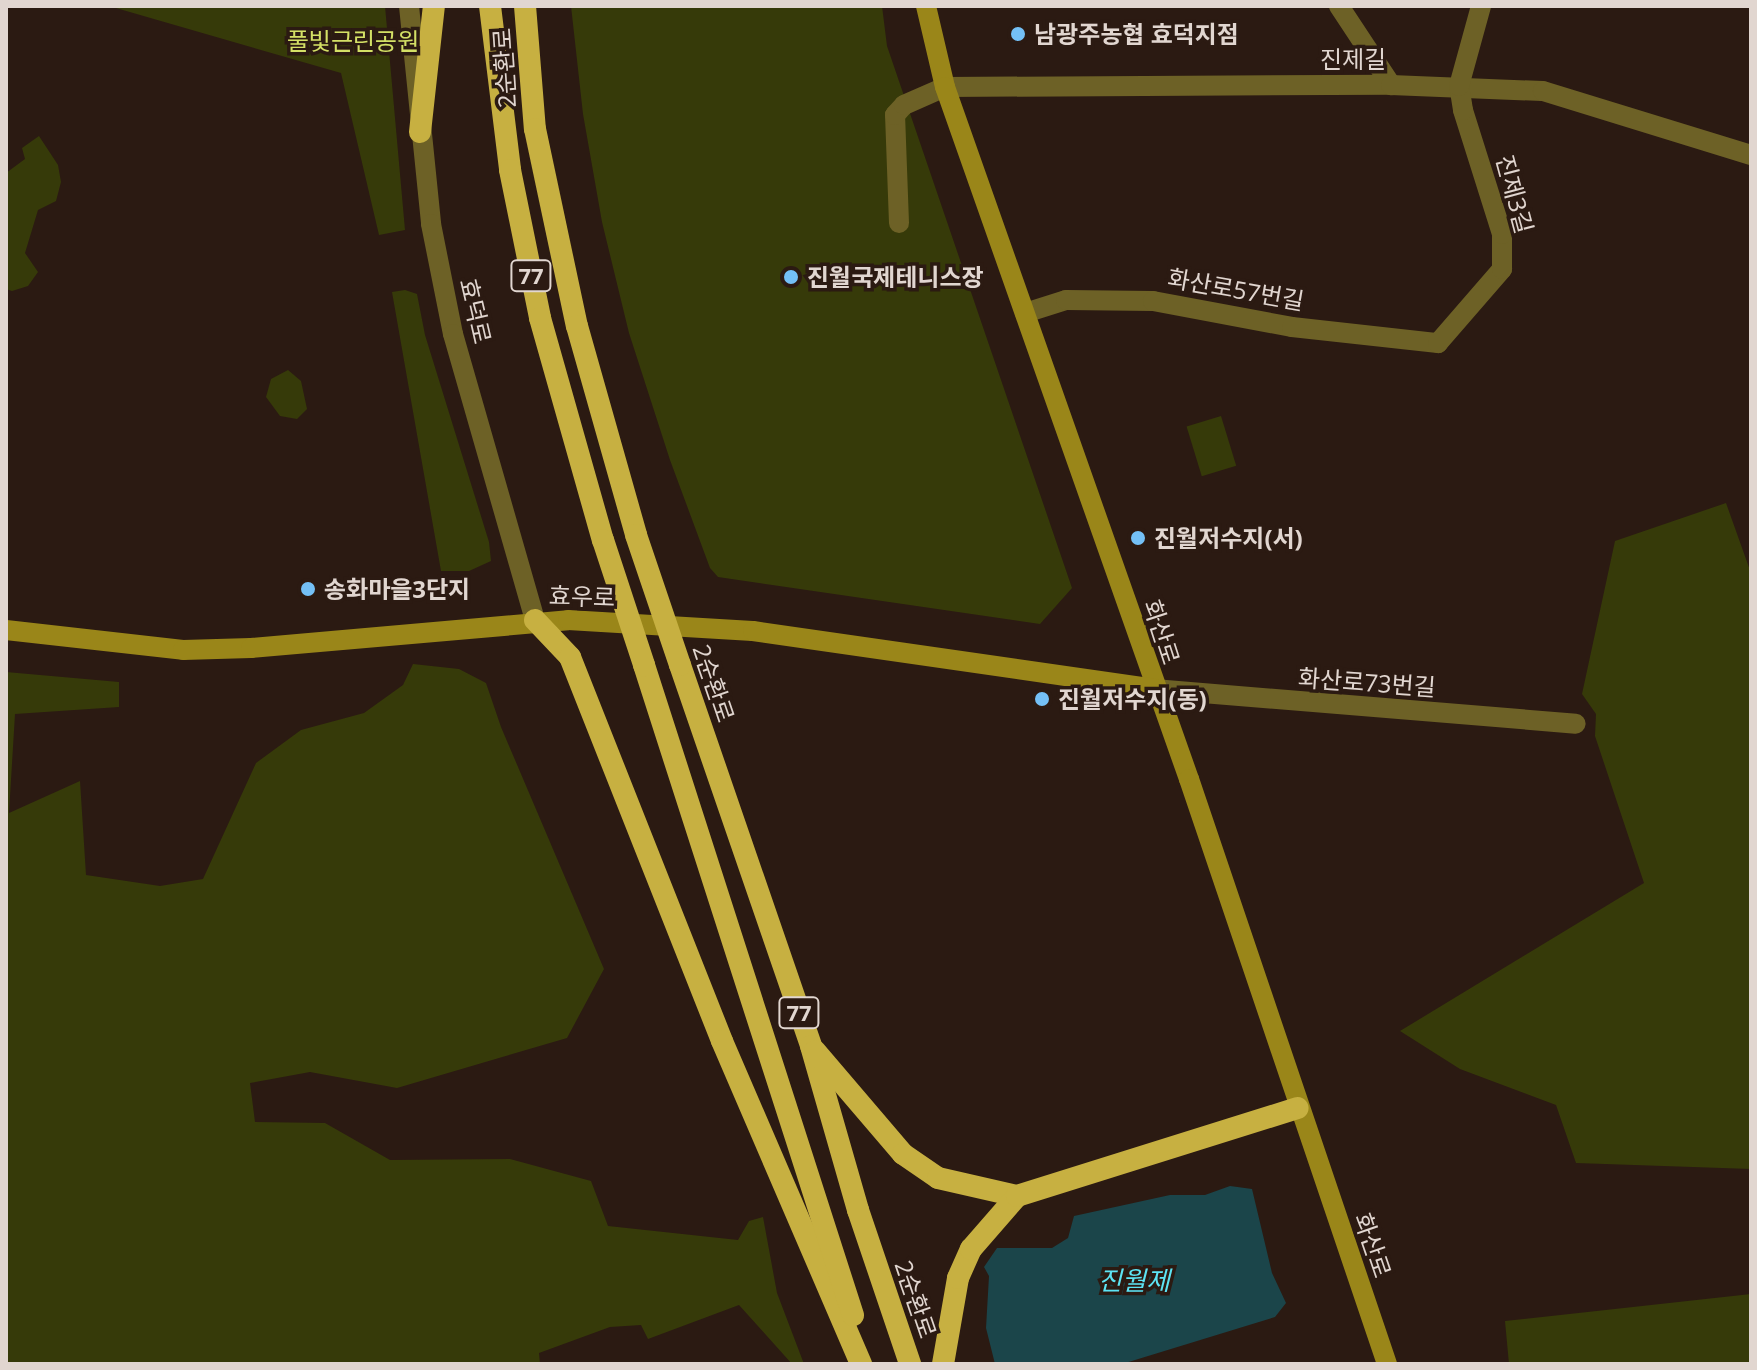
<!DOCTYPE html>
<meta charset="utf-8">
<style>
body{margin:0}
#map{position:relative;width:1757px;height:1370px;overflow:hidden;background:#2b1a12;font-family:"Open Sans","Noto Sans KR",sans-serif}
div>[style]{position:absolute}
.green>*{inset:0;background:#363a09;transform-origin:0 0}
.water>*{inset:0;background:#1b454a}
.minor>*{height:20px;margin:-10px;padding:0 10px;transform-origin:10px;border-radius:10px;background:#6d6126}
.tertiary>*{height:20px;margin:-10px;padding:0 10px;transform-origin:10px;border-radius:10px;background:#6d6126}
.secondary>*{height:20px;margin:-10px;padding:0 10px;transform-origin:10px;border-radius:10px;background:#9a8619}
.trunk>*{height:22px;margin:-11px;padding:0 11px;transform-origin:11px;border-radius:11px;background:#c7b041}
.trunk-bridge>*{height:22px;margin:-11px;padding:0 11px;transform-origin:11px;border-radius:11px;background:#c7b041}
.dots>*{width:22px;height:22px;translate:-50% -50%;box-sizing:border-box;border:4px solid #2b1a12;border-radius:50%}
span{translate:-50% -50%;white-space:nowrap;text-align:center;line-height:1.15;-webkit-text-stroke:7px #2b1a12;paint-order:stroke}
.shield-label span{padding:2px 6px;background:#2b1a12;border:2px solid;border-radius:6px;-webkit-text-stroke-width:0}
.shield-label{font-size:22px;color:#e1d6d0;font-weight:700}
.poi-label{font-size:24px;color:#e1d6d0;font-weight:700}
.left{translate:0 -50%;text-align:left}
.park-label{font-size:24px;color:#d4e066}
.street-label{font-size:24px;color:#e1d6d0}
.water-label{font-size:26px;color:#5de4f4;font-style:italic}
.frame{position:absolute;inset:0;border:8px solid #e1d6d0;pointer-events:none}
</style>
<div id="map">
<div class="green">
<div style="clip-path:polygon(109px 6px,385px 6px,405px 230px,379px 235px,341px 73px)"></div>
<div style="clip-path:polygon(571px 6px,882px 6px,887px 46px,1072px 588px,1040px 624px,718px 577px,710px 568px,670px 460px,629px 333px,602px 222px,583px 114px)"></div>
<div style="clip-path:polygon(39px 136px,58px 165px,61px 182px,56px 201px,38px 210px,25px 253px,38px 272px,28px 286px,12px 291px,6px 289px,6px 173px,25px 159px,22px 148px)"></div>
<div style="clip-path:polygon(405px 290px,417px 294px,425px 335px,489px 542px,491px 561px,469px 571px,441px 571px,392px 292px)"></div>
<div style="clip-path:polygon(288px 370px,301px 381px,307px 409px,297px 419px,280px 416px,266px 397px,271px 379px)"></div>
<div style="left:1221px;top:416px;width:52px;height:36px;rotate:73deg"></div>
<div style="clip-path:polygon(1726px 503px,1751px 573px,1751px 1169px,1576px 1163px,1556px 1105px,1460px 1069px,1400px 1031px,1644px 883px,1595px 736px,1596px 714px,1582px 694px,1615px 541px)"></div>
<div style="clip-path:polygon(413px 664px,459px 669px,486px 683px,501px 727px,604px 969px,567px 1038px,397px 1088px,310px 1072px,250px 1083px,255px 1122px,325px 1123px,390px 1160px,510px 1159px,591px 1181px,608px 1226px,738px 1240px,749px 1221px,763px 1217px,777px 1293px,804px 1364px,792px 1364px,739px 1305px,648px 1339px,641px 1325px,610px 1327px,539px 1353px,540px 1364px,6px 1364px,6px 672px,119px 682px,119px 707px,15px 714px,9px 813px,80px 781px,86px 875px,160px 886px,203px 879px,256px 763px,301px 730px,364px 713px,403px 685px)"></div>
<div style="clip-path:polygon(1751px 1294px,1751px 1364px,1509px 1364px,1505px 1321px)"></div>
</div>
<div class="water">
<div style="clip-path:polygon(1230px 1186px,1252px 1189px,1272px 1273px,1286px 1303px,1275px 1317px,1122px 1364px,995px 1364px,986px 1328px,989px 1276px,984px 1267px,997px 1248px,1052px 1248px,1068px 1238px,1074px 1216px,1170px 1195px,1205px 1195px)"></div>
</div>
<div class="minor">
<div style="left:1339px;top:6px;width:95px;rotate:56.6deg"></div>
<div style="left:899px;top:223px;width:108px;rotate:-92.1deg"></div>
<div style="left:895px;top:115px;width:13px;rotate:-48deg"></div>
<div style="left:904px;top:105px;width:45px;rotate:-23.7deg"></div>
<div style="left:945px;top:87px;width:446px;rotate:-0.3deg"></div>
<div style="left:1391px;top:85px;width:152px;rotate:2.3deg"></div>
<div style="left:1543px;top:91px;width:218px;rotate:17.1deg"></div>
<div style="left:1025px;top:313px;width:43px;rotate:-17.6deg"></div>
<div style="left:1066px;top:300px;width:87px;rotate:0.7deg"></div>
<div style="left:1153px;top:301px;width:141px;rotate:10.6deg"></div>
<div style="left:1292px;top:327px;width:147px;rotate:6.3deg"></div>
<div style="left:1438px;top:343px;width:98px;rotate:-49.1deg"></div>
<div style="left:1502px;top:269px;width:35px;rotate:-90deg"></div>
<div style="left:1502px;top:234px;width:130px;rotate:-107.5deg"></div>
<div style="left:1463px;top:110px;width:24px;rotate:-99deg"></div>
<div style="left:1459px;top:86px;width:83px;rotate:-74.6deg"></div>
<div style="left:1154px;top:689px;width:423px;rotate:4.7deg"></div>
</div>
<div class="tertiary">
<div style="left:409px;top:6px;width:219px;rotate:84.2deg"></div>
<div style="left:431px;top:224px;width:112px;rotate:78.7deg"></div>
<div style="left:453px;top:334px;width:298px;rotate:74deg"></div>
</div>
<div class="secondary">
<div style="left:926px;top:6px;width:83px;rotate:76.8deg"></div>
<div style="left:945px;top:87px;width:734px;rotate:70.58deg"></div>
<div style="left:1189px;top:779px;width:618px;rotate:71.3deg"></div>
<div style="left:6px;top:630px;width:178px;rotate:6.4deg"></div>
<div style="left:183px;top:650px;width:68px;rotate:-1.7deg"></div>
<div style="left:251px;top:648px;width:318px;rotate:-5deg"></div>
<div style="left:568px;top:620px;width:185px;rotate:3.4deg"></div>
<div style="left:753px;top:631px;width:405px;rotate:8.2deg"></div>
</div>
<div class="trunk">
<div style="left:490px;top:6px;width:165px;rotate:83deg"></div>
<div style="left:510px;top:170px;width:151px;rotate:78.5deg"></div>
<div style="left:540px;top:318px;width:231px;rotate:74.2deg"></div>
<div style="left:525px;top:6px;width:123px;rotate:85.4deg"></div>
<div style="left:535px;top:129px;width:201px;rotate:78deg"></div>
<div style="left:577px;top:326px;width:217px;rotate:74.2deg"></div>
<div style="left:420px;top:132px;width:127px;rotate:-83.7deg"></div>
<div style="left:535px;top:620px;width:51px;rotate:46.6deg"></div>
<div style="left:570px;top:657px;width:413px;rotate:68.4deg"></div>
<div style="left:722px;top:1041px;width:352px;rotate:66.7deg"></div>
<div style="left:644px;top:665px;width:683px;rotate:72.18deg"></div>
<div style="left:680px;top:665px;width:403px;rotate:71deg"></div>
<div style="left:811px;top:1046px;width:171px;rotate:74deg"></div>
<div style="left:858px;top:1210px;width:163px;rotate:71.3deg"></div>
<div style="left:815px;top:1051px;width:135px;rotate:49.5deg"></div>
<div style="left:903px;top:1154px;width:42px;rotate:34.4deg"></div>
<div style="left:938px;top:1178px;width:81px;rotate:12.8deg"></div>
<div style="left:943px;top:1364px;width:87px;rotate:-80.1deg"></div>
<div style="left:958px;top:1278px;width:32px;rotate:-66deg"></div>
<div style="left:971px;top:1249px;width:70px;rotate:-49deg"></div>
<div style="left:1017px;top:1196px;width:294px;rotate:-17.4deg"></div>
</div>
<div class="trunk-bridge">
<div style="left:636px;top:535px;width:137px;rotate:71.3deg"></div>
<div style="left:603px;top:540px;width:132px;rotate:71.8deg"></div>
</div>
<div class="dots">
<div style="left:1018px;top:34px;background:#74c0f6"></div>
<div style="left:791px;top:277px;background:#74c0f6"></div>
<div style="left:1138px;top:538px;background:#74c0f6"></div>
<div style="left:308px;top:589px;background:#74c0f6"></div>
<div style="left:1042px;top:699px;background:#74c0f6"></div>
</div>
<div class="shield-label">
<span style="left:531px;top:276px">77</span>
<span style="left:799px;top:1013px">77</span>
</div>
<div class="poi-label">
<span class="left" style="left:1034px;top:34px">남광주농협 효덕지점</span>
<span class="left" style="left:807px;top:277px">진월국제테니스장</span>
<span class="left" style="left:1154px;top:538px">진월저수지(서)</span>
<span class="left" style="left:324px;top:589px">송화마을3단지</span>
<span class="left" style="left:1058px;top:699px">진월저수지(동)</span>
</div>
<div class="park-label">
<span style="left:353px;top:41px">풀빛근린공원</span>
</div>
<div class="street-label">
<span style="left:1353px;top:59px">진제길</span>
<span style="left:504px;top:68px;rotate:-94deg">2순환로</span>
<span style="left:1515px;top:194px;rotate:75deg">진제3길</span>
<span style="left:1236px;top:289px;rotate:10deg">화산로57번길</span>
<span style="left:476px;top:311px;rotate:77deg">효덕로</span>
<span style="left:582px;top:596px;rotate:2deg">효우로</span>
<span style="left:1162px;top:632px;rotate:72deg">화산로</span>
<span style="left:1367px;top:682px;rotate:4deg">화산로73번길</span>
<span style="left:714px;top:683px;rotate:71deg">2순환로</span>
<span style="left:1373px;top:1245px;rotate:71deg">화산로</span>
<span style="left:916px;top:1299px;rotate:71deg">2순환로</span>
</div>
<div class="water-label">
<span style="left:1134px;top:1281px">진월제</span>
</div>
<div class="frame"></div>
</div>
